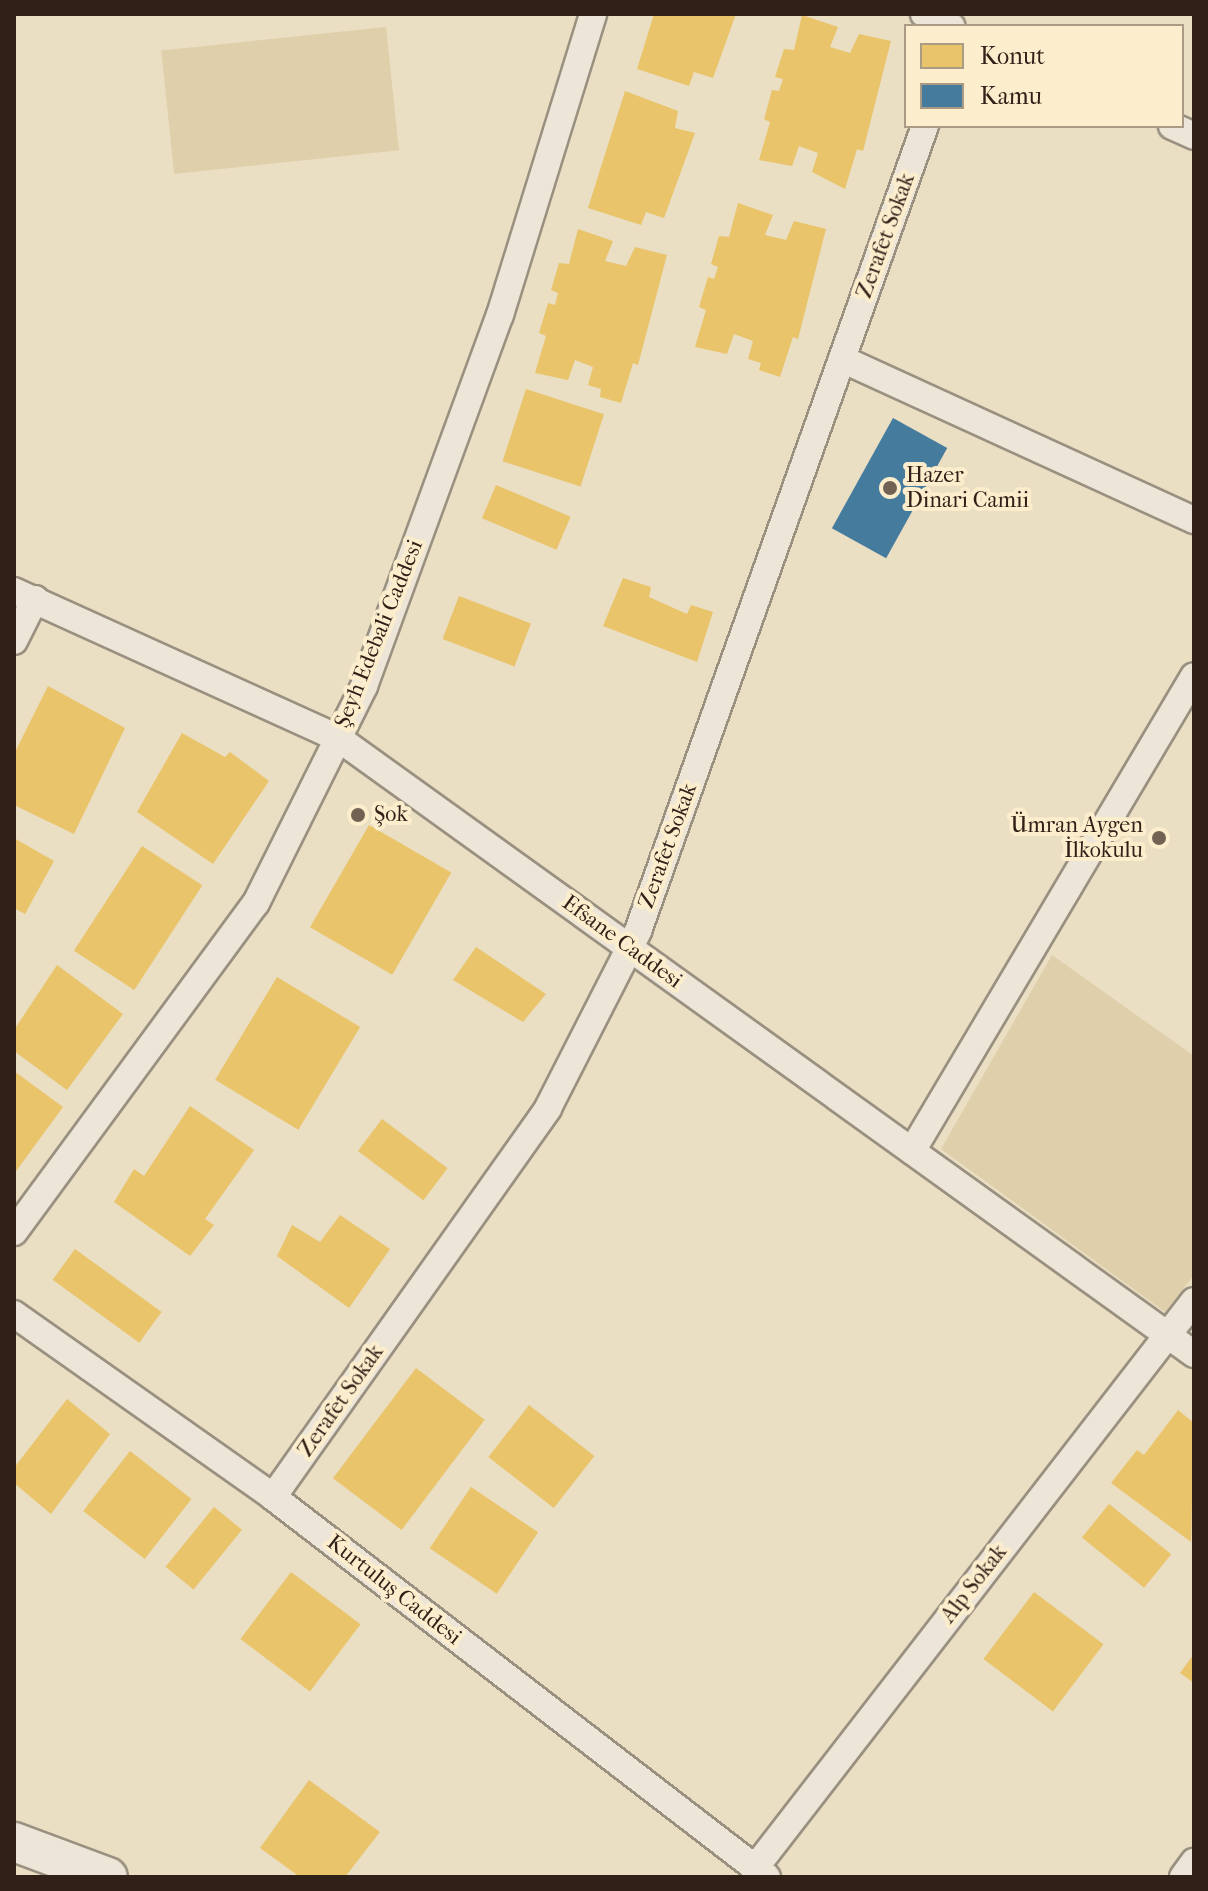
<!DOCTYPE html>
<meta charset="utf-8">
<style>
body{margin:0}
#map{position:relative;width:1208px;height:1891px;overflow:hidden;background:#eadec3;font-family:"IM FELL French Canon",serif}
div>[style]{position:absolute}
.green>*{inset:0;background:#e0cfab;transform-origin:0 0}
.homes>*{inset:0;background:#e9c46a;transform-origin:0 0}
.public>*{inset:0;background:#457b9d;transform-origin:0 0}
.roads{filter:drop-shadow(2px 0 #999080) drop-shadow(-2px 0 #999080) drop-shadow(0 2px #999080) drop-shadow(0 -2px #999080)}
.street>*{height:26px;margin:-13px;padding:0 13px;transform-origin:13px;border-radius:13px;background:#ede6d8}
.secondary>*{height:38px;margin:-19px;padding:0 19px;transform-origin:19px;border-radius:19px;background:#ede6d8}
.dots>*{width:22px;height:22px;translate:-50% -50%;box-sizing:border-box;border:4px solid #fcedcd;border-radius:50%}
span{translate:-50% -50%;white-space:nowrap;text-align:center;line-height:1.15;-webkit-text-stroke:8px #fcedcd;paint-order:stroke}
.street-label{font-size:22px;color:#302018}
.poi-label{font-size:22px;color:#302018}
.left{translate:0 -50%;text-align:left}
.right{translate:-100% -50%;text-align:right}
.frame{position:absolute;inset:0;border:16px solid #302018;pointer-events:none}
.legend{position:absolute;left:904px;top:24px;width:280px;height:104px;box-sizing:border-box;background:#fcedcd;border:2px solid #aa9b85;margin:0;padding:10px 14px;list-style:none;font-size:24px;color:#302018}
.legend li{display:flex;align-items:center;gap:16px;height:40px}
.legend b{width:40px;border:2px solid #aa9b85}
</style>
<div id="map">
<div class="green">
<div style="left:386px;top:27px;width:124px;height:226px;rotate:84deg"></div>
<div style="clip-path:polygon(1052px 955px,1194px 1056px,1194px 1275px,1165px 1312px,941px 1149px)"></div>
</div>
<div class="homes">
<div style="clip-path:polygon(654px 14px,736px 14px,713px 78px,694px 72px,689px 86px,637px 69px)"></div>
<div style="clip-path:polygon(802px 15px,838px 27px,830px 47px,850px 53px,859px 34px,891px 41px,863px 151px,857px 149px,845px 189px,812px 172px,818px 153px,799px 146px,792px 166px,759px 160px,770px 122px,764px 119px,772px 90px,779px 91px,783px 79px,775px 77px,784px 49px,794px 50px)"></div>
<div style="clip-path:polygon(625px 91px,678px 111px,675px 128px,695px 133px,664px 218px,646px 212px,641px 225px,588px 208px)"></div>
<div style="clip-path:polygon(738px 203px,773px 215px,765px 235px,786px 240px,794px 221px,826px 229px,798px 339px,793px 337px,780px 377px,759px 370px,761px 363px,748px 359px,753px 341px,734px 334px,727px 354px,695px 347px,706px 310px,699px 307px,708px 277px,714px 279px,718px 267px,711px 264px,719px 236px,729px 237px)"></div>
<div style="clip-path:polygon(578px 229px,613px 241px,605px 261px,626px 266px,635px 247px,667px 255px,638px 365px,633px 363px,621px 403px,600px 397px,601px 389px,588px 385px,593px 367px,575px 360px,568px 380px,535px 373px,546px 336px,539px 333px,548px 303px,555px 305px,558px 293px,551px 290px,559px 263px,569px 264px)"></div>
<div style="left:526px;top:389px;width:82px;height:76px;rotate:18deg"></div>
<div style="left:496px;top:485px;width:81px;height:36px;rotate:23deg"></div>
<div style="clip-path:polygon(623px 578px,651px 587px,649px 597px,687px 614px,691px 605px,713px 612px,697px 662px,603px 626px)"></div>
<div style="left:459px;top:596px;width:77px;height:46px;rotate:21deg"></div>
<div style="clip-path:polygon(48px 686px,125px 728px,74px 834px,14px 805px,14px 754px)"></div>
<div style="clip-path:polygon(182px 733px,225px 757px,230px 752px,269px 781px,213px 864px,137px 812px)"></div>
<div style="left:369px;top:825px;width:95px;height:118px;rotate:30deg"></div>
<div style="clip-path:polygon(14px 838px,54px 861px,25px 914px,14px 908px)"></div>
<div style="left:142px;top:846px;width:72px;height:125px;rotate:33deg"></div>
<div style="clip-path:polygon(476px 947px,546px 994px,523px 1022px,453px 980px)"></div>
<div style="clip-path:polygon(57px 965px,123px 1014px,67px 1090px,14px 1051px,14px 1030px)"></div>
<div style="left:277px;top:977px;width:97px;height:120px;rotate:31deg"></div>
<div style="clip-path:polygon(14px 1071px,63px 1107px,14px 1174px)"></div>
<div style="clip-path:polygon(190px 1106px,254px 1150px,205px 1219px,214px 1225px,190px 1256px,114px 1202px,134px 1169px,144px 1176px)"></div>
<div style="left:382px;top:1119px;width:82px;height:40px;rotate:37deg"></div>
<div style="clip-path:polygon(340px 1215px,390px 1249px,349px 1308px,277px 1256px,292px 1225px,320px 1242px)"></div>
<div style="left:75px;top:1249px;width:107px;height:38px;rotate:36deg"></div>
<div style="left:416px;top:1368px;width:86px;height:138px;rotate:37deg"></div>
<div style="clip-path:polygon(67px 1399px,110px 1434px,51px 1514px,14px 1483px,14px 1468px)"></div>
<div style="left:529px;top:1405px;width:83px;height:66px;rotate:38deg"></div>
<div style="clip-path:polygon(1178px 1410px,1194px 1423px,1191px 1542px,1111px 1483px,1137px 1450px,1144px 1455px)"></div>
<div style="left:130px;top:1451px;width:78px;height:76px;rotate:38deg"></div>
<div style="left:471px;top:1487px;width:81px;height:74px;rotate:34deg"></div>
<div style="left:1109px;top:1504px;width:80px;height:43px;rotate:39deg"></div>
<div style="left:214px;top:1507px;width:36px;height:77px;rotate:39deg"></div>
<div style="left:291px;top:1572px;width:87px;height:84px;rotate:37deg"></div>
<div style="left:1034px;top:1592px;width:87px;height:84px;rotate:37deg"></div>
<div style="clip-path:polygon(1194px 1654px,1194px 1683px,1180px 1673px)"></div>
<div style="clip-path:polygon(309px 1780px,380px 1832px,345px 1877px,300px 1877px,260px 1848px)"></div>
</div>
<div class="public">
<div style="left:893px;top:418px;width:62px;height:126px;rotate:29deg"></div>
</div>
<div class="roads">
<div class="street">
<div style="left:924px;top:14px;width:30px;rotate:24deg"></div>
<div style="left:1172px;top:126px;width:24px;rotate:24deg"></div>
<div style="left:842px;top:359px;width:387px;rotate:24.6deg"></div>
<div style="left:14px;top:591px;width:356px;rotate:24.4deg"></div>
<div style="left:338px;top:738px;width:1055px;rotate:35.74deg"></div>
<div style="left:14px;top:641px;width:47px;rotate:-63.4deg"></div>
<div style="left:912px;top:1151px;width:552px;rotate:-59.3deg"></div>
<div style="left:14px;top:1232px;width:408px;rotate:-53.7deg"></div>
<div style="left:256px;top:903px;width:242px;rotate:-63.5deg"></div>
<div style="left:364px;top:686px;width:395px;rotate:-69.9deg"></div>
<div style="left:500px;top:315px;width:315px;rotate:-72.8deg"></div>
<div style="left:14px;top:1314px;width:317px;rotate:35.2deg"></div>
<div style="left:273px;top:1497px;width:623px;rotate:37.57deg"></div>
<div style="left:273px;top:1497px;width:476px;rotate:-54.7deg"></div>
<div style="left:548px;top:1108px;width:199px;rotate:-63deg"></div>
<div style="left:638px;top:931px;width:855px;rotate:-70.38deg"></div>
<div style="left:755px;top:1868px;width:717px;rotate:-52.25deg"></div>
<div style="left:1183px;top:1877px;width:19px;rotate:-54deg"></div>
</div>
<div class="secondary">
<div style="left:14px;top:1842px;width:100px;rotate:20.4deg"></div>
</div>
</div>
<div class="dots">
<div style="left:890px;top:488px;background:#716254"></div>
<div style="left:358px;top:815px;background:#716254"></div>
<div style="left:1159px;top:838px;background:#716254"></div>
</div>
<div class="street-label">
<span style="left:886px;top:236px;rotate:-70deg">Zerafet Sokak</span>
<span style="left:379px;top:634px;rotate:-68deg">Şeyh Edebali Caddesi</span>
<span style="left:668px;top:846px;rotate:-70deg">Zerafet Sokak</span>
<span style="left:622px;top:942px;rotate:36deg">Efsane Caddesi</span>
<span style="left:341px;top:1401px;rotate:-55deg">Zerafet Sokak</span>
<span style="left:974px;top:1584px;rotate:-52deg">Alp Sokak</span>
<span style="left:394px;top:1590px;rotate:38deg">Kurtuluş Caddesi</span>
</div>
<div class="poi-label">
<span class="left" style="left:906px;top:488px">Hazer<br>Dinari Camii</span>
<span class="left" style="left:374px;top:815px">Şok</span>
<span class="right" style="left:1143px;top:838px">Ümran Aygen<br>İlkokulu</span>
</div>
<div class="frame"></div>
<ul class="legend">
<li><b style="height:22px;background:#e9c46a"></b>Konut</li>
<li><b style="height:22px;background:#457b9d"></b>Kamu</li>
</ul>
</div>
